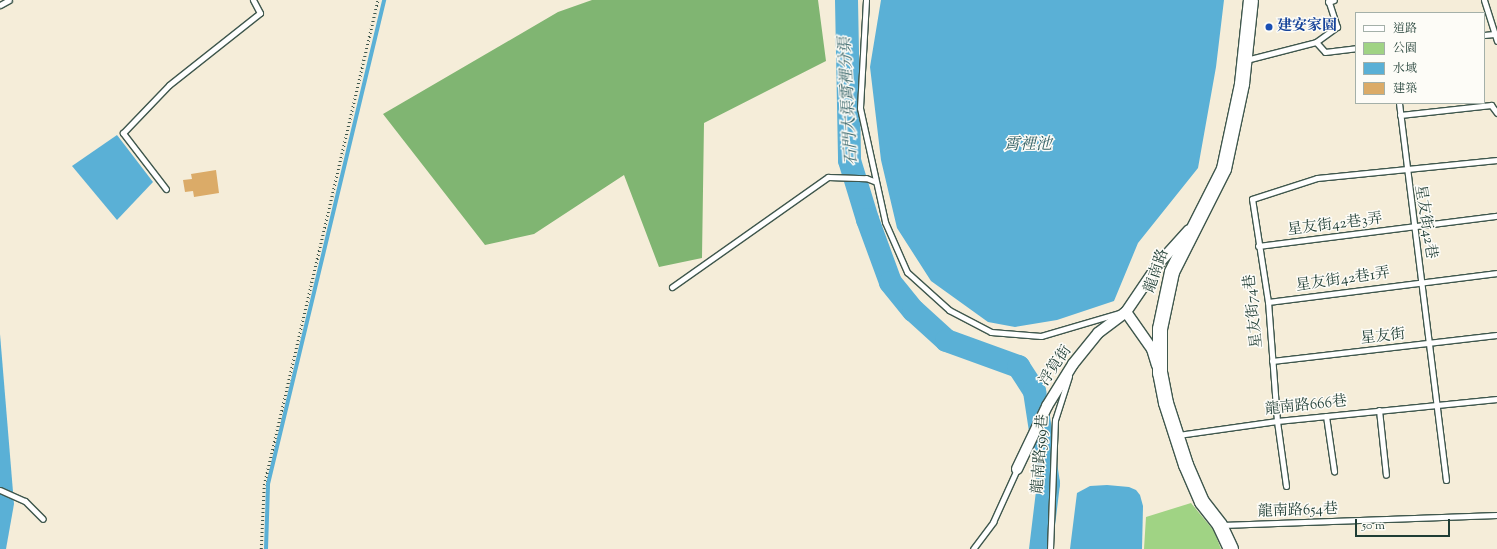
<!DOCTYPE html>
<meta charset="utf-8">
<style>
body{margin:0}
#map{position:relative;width:1497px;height:549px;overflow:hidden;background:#f5edd9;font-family:"Sorts Mill Goudy","Noto Serif TC",serif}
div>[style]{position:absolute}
.green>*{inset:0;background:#a0d384}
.forest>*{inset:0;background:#80b572}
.water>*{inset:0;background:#5ab0d6}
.stream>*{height:4px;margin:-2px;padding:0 2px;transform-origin:2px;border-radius:2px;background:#5ab0d6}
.river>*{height:23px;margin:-11.5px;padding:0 11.5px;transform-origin:11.5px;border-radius:11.5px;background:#5ab0d6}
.building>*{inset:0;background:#dbab68}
.path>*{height:2.5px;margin-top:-1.25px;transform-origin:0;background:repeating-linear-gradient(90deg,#3f574d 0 1px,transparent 0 4px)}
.roads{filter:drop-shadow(1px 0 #3f574d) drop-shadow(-1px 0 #3f574d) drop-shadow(0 1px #3f574d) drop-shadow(0 -1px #3f574d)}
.lane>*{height:5px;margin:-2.5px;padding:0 2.5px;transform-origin:2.5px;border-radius:2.5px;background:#fff}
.street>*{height:10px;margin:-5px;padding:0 5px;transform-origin:5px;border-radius:5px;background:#fff}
.secondary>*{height:14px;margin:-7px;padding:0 7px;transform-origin:7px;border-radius:7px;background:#fff}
.dots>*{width:11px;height:11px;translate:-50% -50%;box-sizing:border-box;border:2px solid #fdfcf7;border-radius:50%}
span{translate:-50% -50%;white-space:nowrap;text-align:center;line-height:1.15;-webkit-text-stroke:3px #fdfcf7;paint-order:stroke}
.transit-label{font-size:15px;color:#164399;font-weight:700}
.left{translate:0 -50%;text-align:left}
.street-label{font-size:15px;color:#1f3d34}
.water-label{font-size:16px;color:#316065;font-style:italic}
.legend{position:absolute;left:1355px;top:12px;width:130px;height:92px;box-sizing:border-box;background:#fdfcf7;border:1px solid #a4b0a9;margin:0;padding:5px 7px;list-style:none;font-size:12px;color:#1f3d34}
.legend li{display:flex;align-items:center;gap:8px;height:20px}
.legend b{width:20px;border:1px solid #a4b0a9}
.scale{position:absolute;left:1355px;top:519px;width:95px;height:18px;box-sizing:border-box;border:2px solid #1f3d34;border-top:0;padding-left:5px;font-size:12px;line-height:14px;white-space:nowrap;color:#1f3d34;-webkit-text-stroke:3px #fdfcf7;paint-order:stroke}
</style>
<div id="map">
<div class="green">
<div style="clip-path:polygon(1191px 503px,1214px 531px,1221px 549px,1144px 549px,1146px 517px)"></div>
</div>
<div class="forest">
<div style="clip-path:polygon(592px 0,818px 0,826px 61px,704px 123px,702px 258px,659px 267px,624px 175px,534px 234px,485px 245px,383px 114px,558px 12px)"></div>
</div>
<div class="water">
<div style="clip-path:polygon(881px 0,1224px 0,1216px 67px,1198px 168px,1138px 243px,1114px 301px,1057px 320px,1015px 327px,988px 322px,931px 281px,897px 228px,881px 160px,870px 67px)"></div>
<div style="clip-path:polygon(117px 135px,153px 182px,117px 220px,72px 166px)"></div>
<div style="clip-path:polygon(0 334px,14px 504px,6px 549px,0 549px)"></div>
<div style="clip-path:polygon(1107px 485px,1129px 487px,1136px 490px,1140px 495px,1143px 506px,1142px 549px,1070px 549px,1077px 493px,1090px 486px)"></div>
</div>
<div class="stream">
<div style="left:266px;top:549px;width:65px;rotate:-88.2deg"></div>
<div style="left:268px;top:484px;width:498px;rotate:-76.5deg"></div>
</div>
<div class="river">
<div style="left:846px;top:0;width:160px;rotate:88.9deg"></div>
<div style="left:849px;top:160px;width:62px;rotate:73deg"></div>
<div style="left:867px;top:219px;width:67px;rotate:69.9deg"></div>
<div style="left:890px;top:282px;width:36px;rotate:51deg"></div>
<div style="left:913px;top:310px;width:45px;rotate:42.3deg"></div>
<div style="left:946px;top:340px;width:77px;rotate:19.9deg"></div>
<div style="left:1018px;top:366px;width:30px;rotate:57deg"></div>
<div style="left:1034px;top:391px;width:93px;rotate:81.3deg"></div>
<div style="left:1048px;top:483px;width:66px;rotate:96.9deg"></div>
</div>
<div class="building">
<div style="clip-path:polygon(216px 170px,219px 193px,194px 197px,193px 191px,185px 192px,183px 180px,192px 179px,191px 174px)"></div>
</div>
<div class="path">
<div style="left:261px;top:549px;width:64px;rotate:-87.3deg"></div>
<div style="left:264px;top:485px;width:498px;rotate:-76.8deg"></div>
</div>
<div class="roads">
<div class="lane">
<div style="left:866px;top:0;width:108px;rotate:93.2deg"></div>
<div style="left:860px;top:108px;width:117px;rotate:77.6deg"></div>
<div style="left:885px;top:222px;width:55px;rotate:66.3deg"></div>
<div style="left:907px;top:272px;width:57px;rotate:42.1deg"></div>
<div style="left:949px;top:310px;width:47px;rotate:27.6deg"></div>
<div style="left:991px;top:332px;width:50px;rotate:4.6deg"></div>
<div style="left:1041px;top:336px;width:81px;rotate:-16.4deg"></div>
<div style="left:1484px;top:0;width:43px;rotate:72.4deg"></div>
<div style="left:1328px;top:2px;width:6px;rotate:-18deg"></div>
<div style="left:0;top:5px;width:10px;rotate:-29deg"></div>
<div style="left:1484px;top:35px;width:10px;rotate:-6deg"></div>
<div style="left:1316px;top:42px;width:13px;rotate:48deg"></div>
<div style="left:1325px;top:52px;width:31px;rotate:-7deg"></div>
<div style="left:1246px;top:60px;width:72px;rotate:-14.4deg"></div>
<div style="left:1316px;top:42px;width:26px;rotate:-36deg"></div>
<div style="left:1337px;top:27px;width:28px;rotate:-108deg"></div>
<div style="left:1399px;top:103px;width:380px;rotate:82.9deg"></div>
<div style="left:1400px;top:115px;width:92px;rotate:-6.3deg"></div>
<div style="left:1491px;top:105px;width:10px;rotate:53deg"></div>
<div style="left:166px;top:189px;width:71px;rotate:-127.5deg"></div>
<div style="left:123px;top:133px;width:66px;rotate:-46.2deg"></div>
<div style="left:169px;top:85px;width:116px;rotate:-38.4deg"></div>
<div style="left:260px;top:13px;width:15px;rotate:-118deg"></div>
<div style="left:1258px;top:246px;width:241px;rotate:-7.2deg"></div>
<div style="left:672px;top:287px;width:191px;rotate:-35.2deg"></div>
<div style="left:828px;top:177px;width:38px;rotate:2deg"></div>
<div style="left:866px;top:178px;width:9px;rotate:21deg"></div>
<div style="left:1268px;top:302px;width:231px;rotate:-7.2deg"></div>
<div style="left:1272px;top:361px;width:226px;rotate:-6.6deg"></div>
<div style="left:1379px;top:410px;width:65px;rotate:83.9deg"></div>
<div style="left:1326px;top:416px;width:56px;rotate:81.7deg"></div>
<div style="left:1178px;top:435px;width:100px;rotate:-8deg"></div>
<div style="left:1277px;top:421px;width:221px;rotate:-5.7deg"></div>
<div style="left:1286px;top:486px;width:66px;rotate:-97.9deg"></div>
<div style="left:1277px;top:421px;width:119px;rotate:-94.3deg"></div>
<div style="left:1268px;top:302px;width:104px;rotate:-98.8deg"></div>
<div style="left:1252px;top:199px;width:68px;rotate:-17.9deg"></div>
<div style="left:1317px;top:178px;width:181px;rotate:-5.7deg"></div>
<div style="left:0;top:490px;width:27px;rotate:24deg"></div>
<div style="left:25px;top:501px;width:25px;rotate:45deg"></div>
<div style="left:1222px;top:525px;width:275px;rotate:-2.1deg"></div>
<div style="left:973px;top:549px;width:34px;rotate:-53deg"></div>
<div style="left:993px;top:522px;width:58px;rotate:-65.6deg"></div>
<div style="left:1050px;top:549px;width:129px;rotate:-87.8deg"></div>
<div style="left:1055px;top:420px;width:46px;rotate:-72.3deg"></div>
</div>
<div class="street">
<div style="left:1126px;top:312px;width:45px;rotate:54.9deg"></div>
<div style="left:1152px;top:349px;width:17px;rotate:73deg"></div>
<div style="left:1017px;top:469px;width:70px;rotate:-64.5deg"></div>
<div style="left:1047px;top:406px;width:49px;rotate:-58.2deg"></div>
<div style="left:1073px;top:364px;width:40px;rotate:-51deg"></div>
<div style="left:1098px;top:333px;width:35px;rotate:-37deg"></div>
<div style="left:1126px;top:312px;width:60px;rotate:-55.8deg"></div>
<div style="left:1160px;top:262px;width:43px;rotate:-47.8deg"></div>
</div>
<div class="secondary">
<div style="left:1231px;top:549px;width:26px;rotate:-115deg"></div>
<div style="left:1220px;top:525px;width:29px;rotate:-128deg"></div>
<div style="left:1202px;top:502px;width:40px;rotate:-113.4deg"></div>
<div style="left:1186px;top:465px;width:65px;rotate:-107.9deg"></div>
<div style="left:1166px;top:403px;width:31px;rotate:-101deg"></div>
<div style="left:1160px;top:373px;width:44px;rotate:-90deg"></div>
<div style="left:1160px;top:329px;width:58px;rotate:-78.1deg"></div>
<div style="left:1172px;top:272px;width:115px;rotate:-63.2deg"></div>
<div style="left:1224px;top:169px;width:87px;rotate:-78deg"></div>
<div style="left:1242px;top:84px;width:84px;rotate:-83.9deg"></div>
</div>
</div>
<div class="dots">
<div style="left:1269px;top:27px;background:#1a4fb4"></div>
</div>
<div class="transit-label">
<span class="left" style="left:1277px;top:27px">建安家園</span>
</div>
<div class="street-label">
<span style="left:1425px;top:222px;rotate:81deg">星友街42巷</span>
<span style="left:1335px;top:225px;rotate:-7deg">星友街42巷3弄</span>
<span style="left:1157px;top:271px;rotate:-71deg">龍南路</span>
<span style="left:1343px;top:280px;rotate:-8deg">星友街42巷1弄</span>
<span style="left:1254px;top:311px;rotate:-96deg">星友街74巷</span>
<span style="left:1383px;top:337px;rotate:-6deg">星友街</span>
<span style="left:1056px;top:366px;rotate:-56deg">浮筧街</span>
<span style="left:1306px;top:406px;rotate:-6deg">龍南路666巷</span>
<span style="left:1041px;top:454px;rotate:-86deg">龍南路599巷</span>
<span style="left:1298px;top:511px;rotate:-2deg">龍南路654巷</span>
</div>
<div class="water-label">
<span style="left:850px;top:101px;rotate:-93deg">石門大渠霄裡分渠</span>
<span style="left:1028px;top:146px">霄裡池</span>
</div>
<ul class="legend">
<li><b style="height:5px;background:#fff"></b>道路</li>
<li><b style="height:11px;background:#a0d384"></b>公園</li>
<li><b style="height:11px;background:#5ab0d6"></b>水域</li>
<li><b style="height:11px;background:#dbab68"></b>建築</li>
</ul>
<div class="scale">50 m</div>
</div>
